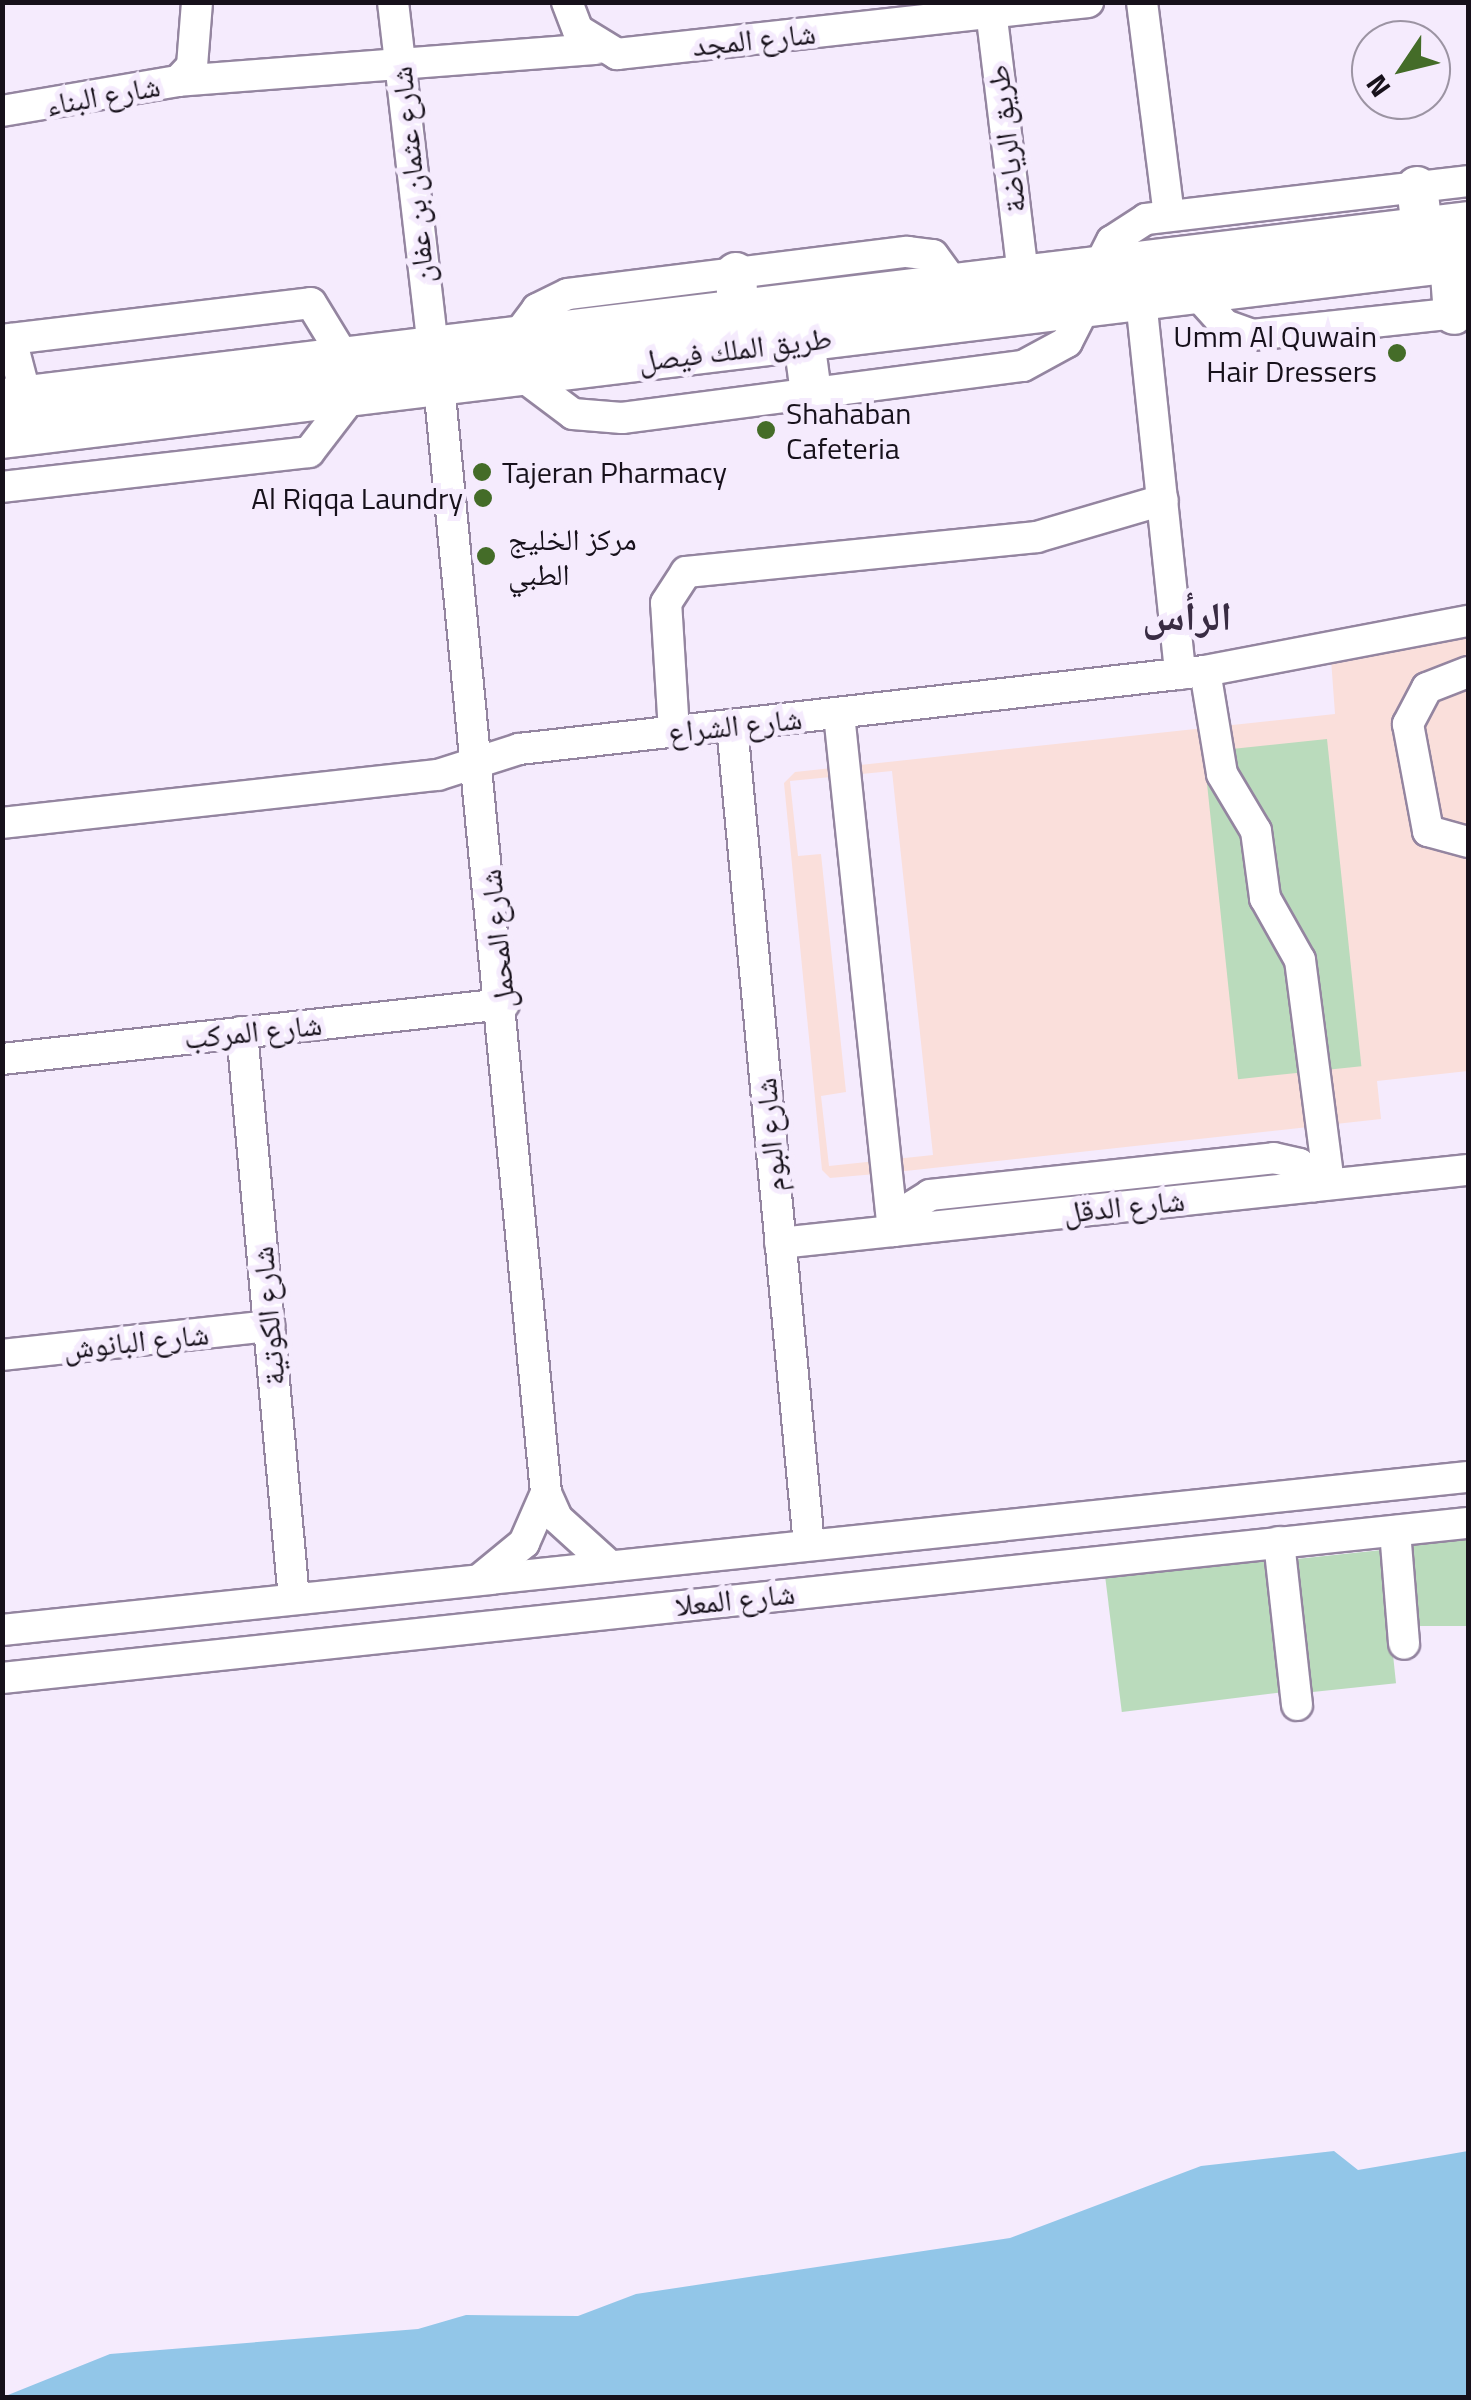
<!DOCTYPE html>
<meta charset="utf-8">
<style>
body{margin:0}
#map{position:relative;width:1471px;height:2400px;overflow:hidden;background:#f5ebfd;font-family:"Titillium Web","Noto Naskh Arabic",sans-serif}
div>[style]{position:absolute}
.commercial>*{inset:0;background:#fadfdb}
.green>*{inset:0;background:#badbbc;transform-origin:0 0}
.water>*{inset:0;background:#92c6e8}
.roads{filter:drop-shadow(2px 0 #9485a0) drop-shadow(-2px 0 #9485a0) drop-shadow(0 2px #9485a0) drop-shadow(0 -2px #9485a0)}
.minor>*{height:30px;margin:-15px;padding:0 15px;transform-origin:15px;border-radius:15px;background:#fff}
.major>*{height:40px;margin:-20px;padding:0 20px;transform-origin:20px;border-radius:20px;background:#fff}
.dots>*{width:28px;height:28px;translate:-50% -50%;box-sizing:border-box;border:5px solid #f5ebfd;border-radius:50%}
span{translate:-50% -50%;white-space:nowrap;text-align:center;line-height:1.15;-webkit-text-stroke:10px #f5ebfd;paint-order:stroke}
.street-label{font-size:30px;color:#17111b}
.poi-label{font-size:30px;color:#17111b}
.right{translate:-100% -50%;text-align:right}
.left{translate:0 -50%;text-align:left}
.district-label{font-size:40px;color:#392c43;font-weight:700}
.frame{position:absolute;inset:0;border:5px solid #17111b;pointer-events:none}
.north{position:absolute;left:1351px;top:20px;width:100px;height:100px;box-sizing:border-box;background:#f5ebfd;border:2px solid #9c94a3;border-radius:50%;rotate:235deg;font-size:28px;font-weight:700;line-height:40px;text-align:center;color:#17111b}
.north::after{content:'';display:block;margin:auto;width:35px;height:45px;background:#446c28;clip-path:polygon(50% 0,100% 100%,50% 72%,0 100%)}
</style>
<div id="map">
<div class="commercial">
<div style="clip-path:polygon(evenodd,1468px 631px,1468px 1071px,1377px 1081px,1381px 1119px,887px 1173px,830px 1178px,822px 1170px,784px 783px,795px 772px,1335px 714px,1331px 659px,1468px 631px,892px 771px,933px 1155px,829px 1166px,821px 1096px,846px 1092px,821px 854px,798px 856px,790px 781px,892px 771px)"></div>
</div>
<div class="green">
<div style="left:1327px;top:739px;width:329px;height:124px;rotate:84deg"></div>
<div style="left:1468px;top:1540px;width:86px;height:66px;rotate:90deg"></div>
<div style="left:1382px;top:1550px;width:134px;height:91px;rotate:84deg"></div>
<div style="left:1268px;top:1557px;width:136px;height:164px;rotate:83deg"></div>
</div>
<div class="water">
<div style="clip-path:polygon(1334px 2151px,1358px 2170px,1468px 2151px,1468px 2397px,3px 2397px,110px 2354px,418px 2329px,466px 2315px,578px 2316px,636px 2294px,1010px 2238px,1201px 2166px)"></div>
</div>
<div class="roads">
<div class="minor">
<div style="left:393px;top:2px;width:347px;rotate:83.4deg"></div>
<div style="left:567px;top:2px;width:30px;rotate:69deg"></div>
<div style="left:578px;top:30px;width:46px;rotate:31.6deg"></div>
<div style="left:617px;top:54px;width:474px;rotate:-6.3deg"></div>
<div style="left:990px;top:2px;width:275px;rotate:83.1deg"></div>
<div style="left:1142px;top:2px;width:215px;rotate:82.8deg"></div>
<div style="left:178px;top:81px;width:419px;rotate:-4.4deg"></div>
<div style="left:2px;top:111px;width:179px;rotate:-9.7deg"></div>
<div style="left:178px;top:81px;width:21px;rotate:-47deg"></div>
<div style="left:192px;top:66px;width:64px;rotate:-85.5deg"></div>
<div style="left:1099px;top:266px;width:28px;rotate:-63deg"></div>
<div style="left:1112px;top:241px;width:40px;rotate:-32.9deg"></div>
<div style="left:1146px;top:219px;width:324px;rotate:-6.7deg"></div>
<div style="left:1196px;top:293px;width:43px;rotate:47.8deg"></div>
<div style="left:1225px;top:325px;width:29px;rotate:20deg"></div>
<div style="left:1252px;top:335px;width:217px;rotate:-6.1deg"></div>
<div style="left:1141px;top:300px;width:376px;rotate:84deg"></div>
<div style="left:517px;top:336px;width:34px;rotate:-53deg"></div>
<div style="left:537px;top:309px;width:34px;rotate:-26deg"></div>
<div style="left:568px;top:294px;width:342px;rotate:-7.1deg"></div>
<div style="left:907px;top:252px;width:26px;rotate:7deg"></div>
<div style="left:933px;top:255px;width:34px;rotate:54deg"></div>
<div style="left:11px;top:339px;width:59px;rotate:75.3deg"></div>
<div style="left:2px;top:340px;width:311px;rotate:-6.8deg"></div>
<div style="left:311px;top:303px;width:63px;rotate:58.6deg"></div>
<div style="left:521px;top:375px;width:65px;rotate:36.9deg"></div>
<div style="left:573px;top:414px;width:49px;rotate:4.7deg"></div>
<div style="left:622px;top:418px;width:404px;rotate:-7.4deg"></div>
<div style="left:1023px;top:366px;width:50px;rotate:-28.6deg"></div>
<div style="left:1067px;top:342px;width:39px;rotate:-63deg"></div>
<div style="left:439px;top:385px;width:1113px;rotate:84.48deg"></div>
<div style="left:546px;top:1493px;width:27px;rotate:66deg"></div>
<div style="left:557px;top:1518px;width:72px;rotate:42.2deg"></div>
<div style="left:2px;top:487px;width:309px;rotate:-6.5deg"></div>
<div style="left:309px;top:452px;width:71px;rotate:-52.5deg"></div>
<div style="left:1205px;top:671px;width:104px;rotate:80.6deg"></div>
<div style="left:1222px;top:774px;width:66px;rotate:59.2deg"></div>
<div style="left:1256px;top:831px;width:68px;rotate:82.3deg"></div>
<div style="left:1265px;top:898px;width:71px;rotate:60.6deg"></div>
<div style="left:1300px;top:960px;width:226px;rotate:82.6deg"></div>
<div style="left:1468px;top:672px;width:44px;rotate:158.7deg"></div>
<div style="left:1427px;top:688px;width:41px;rotate:117.8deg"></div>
<div style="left:1408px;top:724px;width:109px;rotate:79.4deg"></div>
<div style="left:1428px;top:831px;width:41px;rotate:15.4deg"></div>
<div style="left:839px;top:714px;width:520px;rotate:84.04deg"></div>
<div style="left:732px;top:726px;width:823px;rotate:84.63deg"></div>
<div style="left:674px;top:732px;width:129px;rotate:-93.5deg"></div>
<div style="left:666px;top:603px;width:37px;rotate:-57deg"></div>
<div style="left:686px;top:572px;width:353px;rotate:-5.7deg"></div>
<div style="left:1037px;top:537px;width:131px;rotate:-16.4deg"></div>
<div style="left:2px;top:823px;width:439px;rotate:-6.3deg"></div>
<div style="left:438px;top:775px;width:85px;rotate:-17.8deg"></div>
<div style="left:519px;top:749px;width:690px;rotate:-6.49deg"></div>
<div style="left:1205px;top:671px;width:268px;rotate:-10.8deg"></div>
<div style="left:242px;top:1032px;width:569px;rotate:84.76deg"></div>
<div style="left:2px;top:1059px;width:505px;rotate:-6.25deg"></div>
<div style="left:905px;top:1229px;width:20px;rotate:-81deg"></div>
<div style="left:908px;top:1209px;width:26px;rotate:-32deg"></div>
<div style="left:930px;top:1195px;width:346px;rotate:-6.1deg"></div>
<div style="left:1274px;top:1158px;width:26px;rotate:13deg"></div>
<div style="left:1299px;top:1164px;width:27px;rotate:56deg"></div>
<div style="left:780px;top:1243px;width:692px;rotate:-6.06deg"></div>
<div style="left:2px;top:1355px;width:269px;rotate:-6.2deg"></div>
<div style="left:1395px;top:1531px;width:113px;rotate:85.4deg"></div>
<div style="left:1279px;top:1542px;width:164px;rotate:83.7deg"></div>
<div style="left:480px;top:1579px;width:57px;rotate:-39.3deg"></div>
<div style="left:524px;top:1543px;width:55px;rotate:-66.3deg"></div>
<div style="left:2px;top:1630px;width:1474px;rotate:-5.96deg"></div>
<div style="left:2px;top:1678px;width:1474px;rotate:-6.04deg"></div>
</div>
<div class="major">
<div style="left:1417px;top:187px;width:41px;rotate:83deg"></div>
<div style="left:1450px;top:262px;width:52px;rotate:85.6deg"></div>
<div style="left:736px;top:273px;width:36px;rotate:87deg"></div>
<div style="left:804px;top:341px;width:52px;rotate:82.3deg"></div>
<div style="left:2px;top:399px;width:1477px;rotate:-6.88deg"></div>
<div style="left:2px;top:438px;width:1477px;rotate:-6.92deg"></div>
</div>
</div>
<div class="dots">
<div style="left:1397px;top:353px;background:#446c28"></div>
<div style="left:766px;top:430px;background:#446c28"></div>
<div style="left:482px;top:472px;background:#446c28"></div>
<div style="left:483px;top:498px;background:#446c28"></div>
<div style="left:486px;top:556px;background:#446c28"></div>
</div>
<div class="street-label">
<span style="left:754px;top:39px;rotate:-6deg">شارع المجد</span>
<span style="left:103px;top:95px;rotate:-10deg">شارع البناء</span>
<span style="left:1006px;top:139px;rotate:-97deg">طريق الرياضة</span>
<span style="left:412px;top:175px;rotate:-96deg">شارع عثمان بن عفان</span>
<span style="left:735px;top:349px;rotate:-7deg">طريق الملك فيصل</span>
<span style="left:735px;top:725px;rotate:-6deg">شارع الشراع</span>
<span style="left:497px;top:939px;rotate:-96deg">شارع المحمل</span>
<span style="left:253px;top:1031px;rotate:-6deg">شارع المركب</span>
<span style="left:770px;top:1135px;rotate:-95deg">شارع البوم</span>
<span style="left:1124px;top:1206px;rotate:-6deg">شارع الدقل</span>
<span style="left:268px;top:1316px;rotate:-95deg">شارع الكوتية</span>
<span style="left:136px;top:1341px;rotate:-6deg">شارع البانوش</span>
<span style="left:735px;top:1599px;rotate:-6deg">شارع المعلا</span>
</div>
<div class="poi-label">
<span class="right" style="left:1377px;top:353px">Umm Al Quwain<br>Hair Dressers</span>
<span class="left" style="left:786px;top:430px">Shahaban<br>Cafeteria</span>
<span class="left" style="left:502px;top:472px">Tajeran Pharmacy</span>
<span class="right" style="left:463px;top:498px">Al Riqqa Laundry</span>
<span class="left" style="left:508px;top:556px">مركز الخليج<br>الطبي</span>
</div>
<div class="district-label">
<span style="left:1187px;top:616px">الرأس</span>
</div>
<div class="frame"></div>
<div class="north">N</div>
</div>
